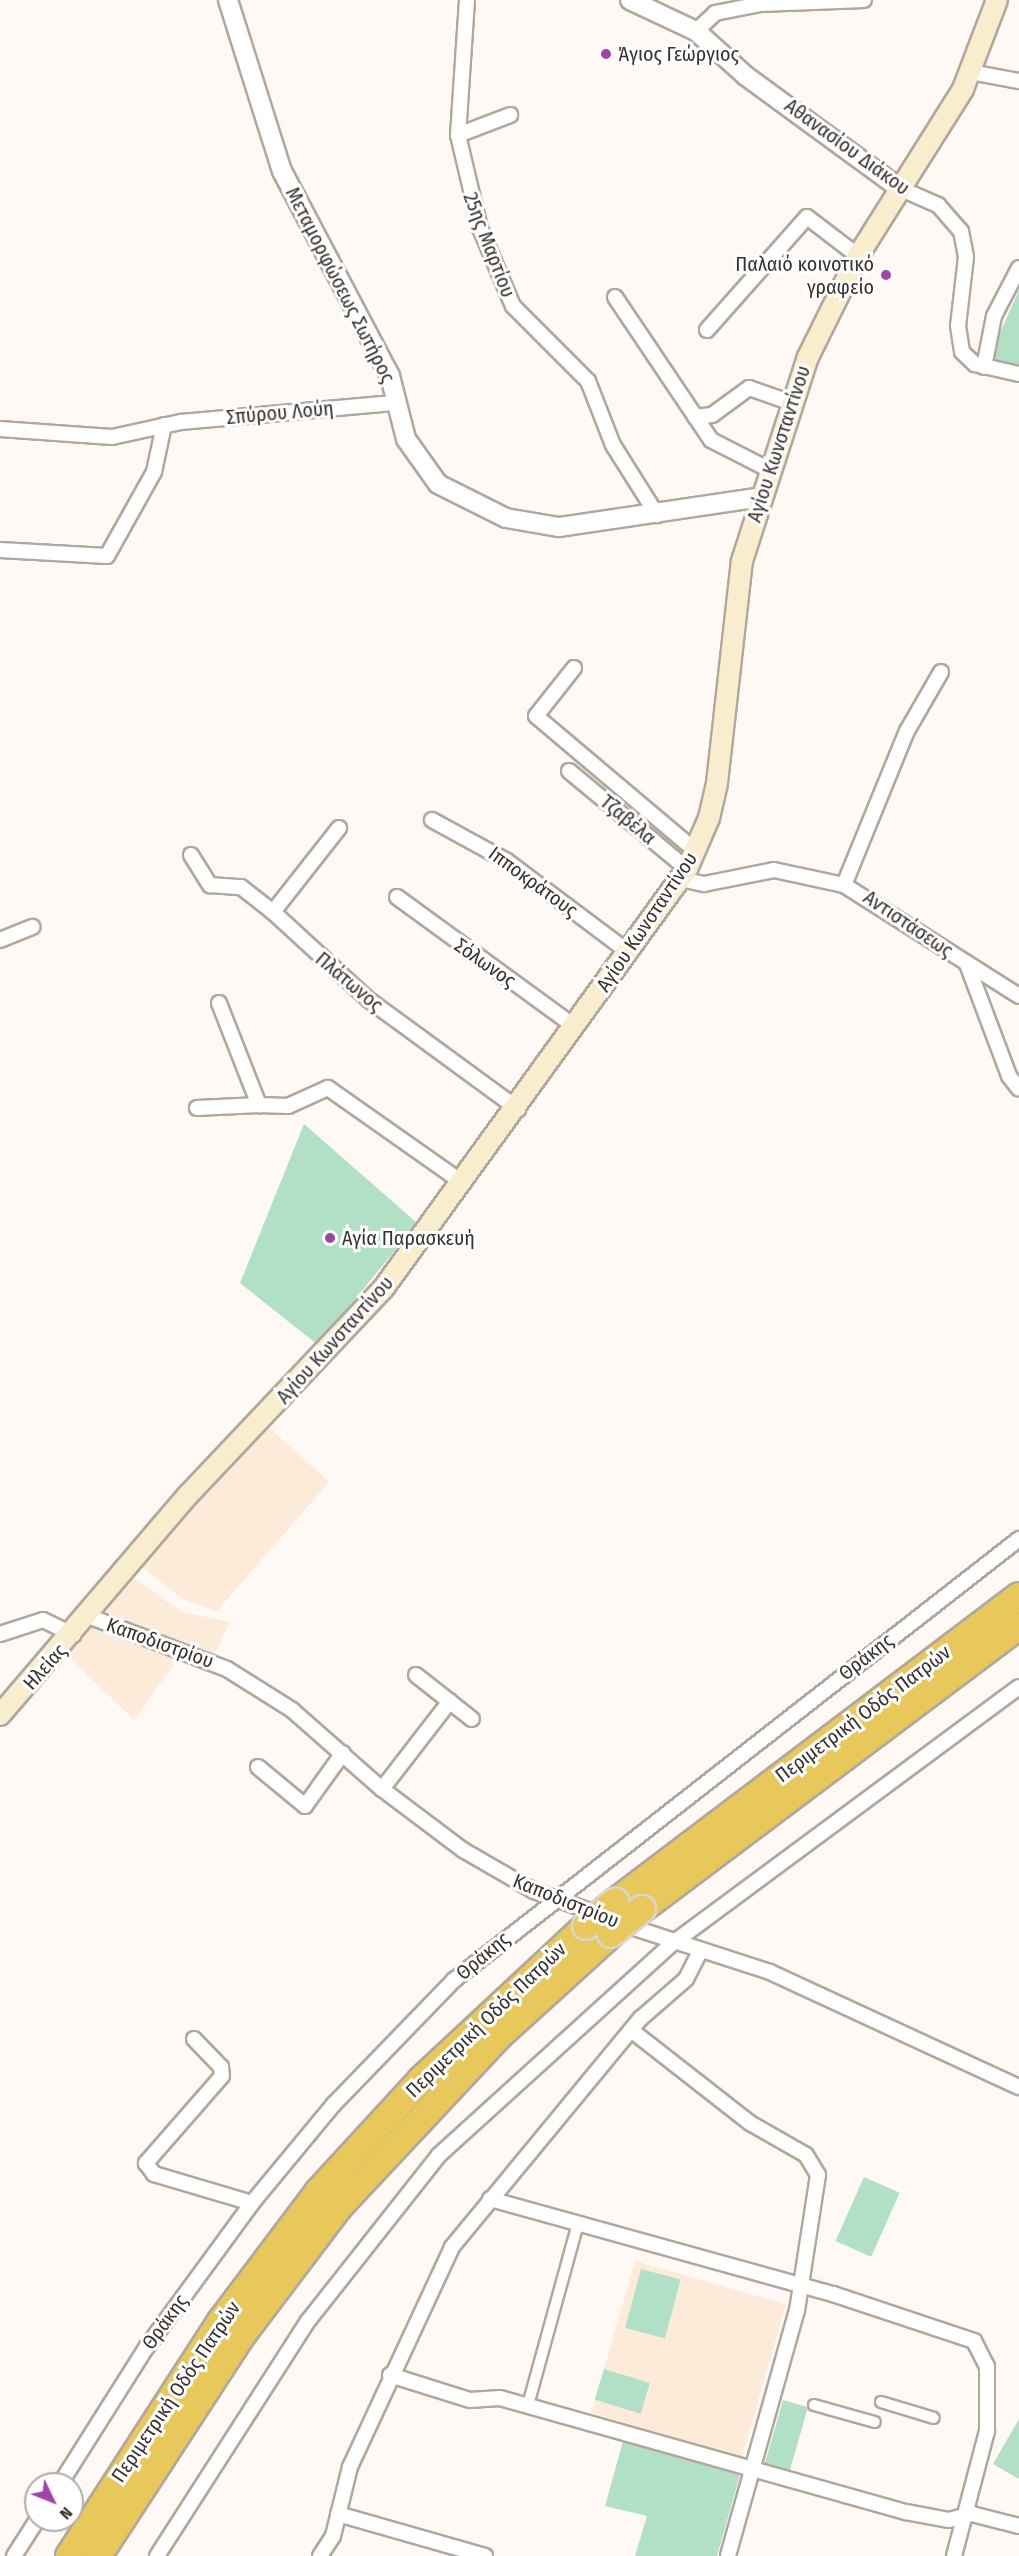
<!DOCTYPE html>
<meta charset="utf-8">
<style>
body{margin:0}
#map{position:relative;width:1019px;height:2556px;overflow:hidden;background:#fef9f4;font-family:"Fira Sans Condensed",sans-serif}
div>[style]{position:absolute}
.built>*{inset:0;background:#fdebda;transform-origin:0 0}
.green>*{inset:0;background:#b1e0c7;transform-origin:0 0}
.roads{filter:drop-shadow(2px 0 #b2a79c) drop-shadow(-2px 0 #b2a79c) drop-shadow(0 2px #b2a79c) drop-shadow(0 -2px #b2a79c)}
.pedestrian>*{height:10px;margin:-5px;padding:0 5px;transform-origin:5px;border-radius:5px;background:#fff}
.minor>*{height:14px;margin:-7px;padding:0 7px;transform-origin:7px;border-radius:7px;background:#fff}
.tertiary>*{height:18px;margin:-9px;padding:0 9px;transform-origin:9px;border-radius:9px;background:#fff}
.secondary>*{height:20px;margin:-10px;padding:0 10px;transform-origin:10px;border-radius:10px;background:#f8eece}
.motorway>*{height:26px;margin:-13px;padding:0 13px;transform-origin:13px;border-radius:13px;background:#e8c85a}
.bridges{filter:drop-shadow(2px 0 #d7d6d5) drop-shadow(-2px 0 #d7d6d5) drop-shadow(0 2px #d7d6d5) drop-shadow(0 -2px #d7d6d5)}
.motorway-bridge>*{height:26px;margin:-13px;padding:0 13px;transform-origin:13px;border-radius:13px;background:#e8c85a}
.dots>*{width:16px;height:16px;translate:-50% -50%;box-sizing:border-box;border:3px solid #fff;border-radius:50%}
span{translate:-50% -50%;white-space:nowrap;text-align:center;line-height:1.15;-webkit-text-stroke:6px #fff;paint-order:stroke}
.poi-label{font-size:20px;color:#37322e}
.left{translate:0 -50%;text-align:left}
.right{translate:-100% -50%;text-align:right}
.street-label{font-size:20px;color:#37322e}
.north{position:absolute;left:24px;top:2472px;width:60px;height:60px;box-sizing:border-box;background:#fff;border:2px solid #afadab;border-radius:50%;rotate:133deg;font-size:16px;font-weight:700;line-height:24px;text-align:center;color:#37322e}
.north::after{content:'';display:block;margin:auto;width:21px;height:27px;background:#a143ab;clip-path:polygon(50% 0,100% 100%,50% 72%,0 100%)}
</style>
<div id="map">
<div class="built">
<div style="clip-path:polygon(264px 1423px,329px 1482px,217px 1611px,182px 1599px,138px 1563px)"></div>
<div style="clip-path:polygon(127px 1573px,182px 1612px,230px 1622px,214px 1655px,97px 1613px)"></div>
<div style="clip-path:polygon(89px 1621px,181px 1654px,134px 1720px,65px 1653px)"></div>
<div style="left:635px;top:2261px;width:157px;height:158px;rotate:16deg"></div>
</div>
<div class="green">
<div style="clip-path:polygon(1019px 290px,1019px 373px,985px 366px)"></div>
<div style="clip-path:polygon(304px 1124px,417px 1223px,318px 1345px,240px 1283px)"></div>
<div style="left:864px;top:2177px;width:39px;height:70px;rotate:24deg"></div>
<div style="left:641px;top:2269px;width:41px;height:61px;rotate:15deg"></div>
<div style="left:604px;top:2369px;width:48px;height:32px;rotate:17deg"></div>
<div style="left:783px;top:2400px;width:26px;height:66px;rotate:16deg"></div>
<div style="clip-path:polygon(1019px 2419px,1019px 2479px,993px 2464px)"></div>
<div style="clip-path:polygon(623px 2441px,740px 2475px,717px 2556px,635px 2556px,647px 2516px,605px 2506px)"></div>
</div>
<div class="roads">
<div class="pedestrian">
<div style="left:881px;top:2402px;width:55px;rotate:16.8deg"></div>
<div style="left:528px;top:2405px;width:188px;rotate:-74.6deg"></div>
<div style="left:814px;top:2405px;width:63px;rotate:15.6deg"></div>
</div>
<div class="minor">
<div style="left:467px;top:0;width:135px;rotate:93.8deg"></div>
<div style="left:458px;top:135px;width:96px;rotate:76.7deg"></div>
<div style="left:480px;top:228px;width:85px;rotate:67.1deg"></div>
<div style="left:513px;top:306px;width:106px;rotate:45deg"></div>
<div style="left:588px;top:381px;width:69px;rotate:68.7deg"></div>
<div style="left:613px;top:445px;width:83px;rotate:57.8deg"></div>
<div style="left:696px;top:31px;width:26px;rotate:-43deg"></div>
<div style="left:715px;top:13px;width:47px;rotate:-11.1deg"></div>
<div style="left:761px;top:4px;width:103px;rotate:-2.2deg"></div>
<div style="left:970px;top:72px;width:50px;rotate:10.4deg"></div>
<div style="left:458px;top:135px;width:56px;rotate:-21deg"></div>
<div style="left:899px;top:188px;width:43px;rotate:23.6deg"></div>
<div style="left:938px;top:205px;width:35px;rotate:49deg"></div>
<div style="left:961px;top:231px;width:26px;rotate:79deg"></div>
<div style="left:966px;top:257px;width:69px;rotate:96.6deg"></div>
<div style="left:958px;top:326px;width:26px;rotate:81deg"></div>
<div style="left:962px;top:352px;width:18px;rotate:43deg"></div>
<div style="left:975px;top:364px;width:45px;rotate:12.8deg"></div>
<div style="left:615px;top:297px;width:172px;rotate:56.1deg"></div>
<div style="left:711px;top:440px;width:66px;rotate:27deg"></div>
<div style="left:707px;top:330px;width:151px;rotate:-48.5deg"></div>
<div style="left:807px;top:217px;width:64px;rotate:37.4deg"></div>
<div style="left:984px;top:367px;width:52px;rotate:-78.9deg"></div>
<div style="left:994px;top:316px;width:54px;rotate:-62.5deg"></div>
<div style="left:695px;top:417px;width:17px;rotate:-7deg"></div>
<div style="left:712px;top:415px;width:46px;rotate:-36.1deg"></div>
<div style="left:749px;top:388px;width:46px;rotate:19.2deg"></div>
<div style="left:0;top:429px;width:112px;rotate:4.1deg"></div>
<div style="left:112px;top:437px;width:71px;rotate:-12.3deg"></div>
<div style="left:181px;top:422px;width:216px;rotate:-5.1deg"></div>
<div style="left:0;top:550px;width:107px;rotate:3.2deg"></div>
<div style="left:107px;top:556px;width:96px;rotate:-60.8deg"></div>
<div style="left:154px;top:472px;width:48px;rotate:-78deg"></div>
<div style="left:574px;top:668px;width:61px;rotate:128.4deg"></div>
<div style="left:536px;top:716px;width:209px;rotate:40.2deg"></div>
<div style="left:569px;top:771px;width:153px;rotate:39.7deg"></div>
<div style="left:432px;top:820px;width:85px;rotate:28.7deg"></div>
<div style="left:507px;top:861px;width:151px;rotate:36.9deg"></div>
<div style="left:339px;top:828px;width:107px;rotate:128.2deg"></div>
<div style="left:273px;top:912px;width:130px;rotate:42.5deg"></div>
<div style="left:369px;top:1000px;width:185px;rotate:36.2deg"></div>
<div style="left:191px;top:855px;width:36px;rotate:58deg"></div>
<div style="left:210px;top:885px;width:31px;rotate:4deg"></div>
<div style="left:241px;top:887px;width:41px;rotate:38deg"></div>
<div style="left:680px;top:879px;width:25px;rotate:12deg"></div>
<div style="left:704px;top:884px;width:71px;rotate:-11.3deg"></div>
<div style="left:774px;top:870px;width:72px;rotate:12.1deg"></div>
<div style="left:844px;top:885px;width:207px;rotate:32.4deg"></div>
<div style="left:844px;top:885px;width:166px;rotate:-67.8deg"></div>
<div style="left:907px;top:731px;width:68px;rotate:-60deg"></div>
<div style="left:397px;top:897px;width:220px;rotate:36.1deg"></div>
<div style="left:0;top:940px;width:35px;rotate:-22deg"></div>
<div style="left:967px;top:964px;width:120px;rotate:69.4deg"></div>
<div style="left:1009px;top:1076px;width:16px;rotate:52deg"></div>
<div style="left:219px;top:1003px;width:110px;rotate:68.6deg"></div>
<div style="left:259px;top:1105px;width:29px;rotate:2deg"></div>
<div style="left:288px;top:1106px;width:44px;rotate:-24.2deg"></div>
<div style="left:328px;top:1088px;width:165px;rotate:35.1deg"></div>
<div style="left:197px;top:1108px;width:62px;rotate:-2.8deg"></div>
<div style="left:88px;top:1616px;width:149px;rotate:20.9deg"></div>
<div style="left:227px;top:1669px;width:77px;rotate:32.2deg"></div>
<div style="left:292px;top:1710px;width:120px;rotate:41.3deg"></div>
<div style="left:382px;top:1789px;width:101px;rotate:37deg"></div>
<div style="left:463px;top:1850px;width:82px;rotate:30deg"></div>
<div style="left:534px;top:1891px;width:71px;rotate:19.7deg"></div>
<div style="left:0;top:1634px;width:45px;rotate:-18deg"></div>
<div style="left:43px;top:1620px;width:34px;rotate:26deg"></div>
<div style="left:416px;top:1675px;width:71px;rotate:38.2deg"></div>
<div style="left:258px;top:1767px;width:61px;rotate:39.7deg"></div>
<div style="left:305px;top:1806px;width:65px;rotate:-54.4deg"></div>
<div style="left:382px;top:1789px;width:111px;rotate:-52.3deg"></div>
<div style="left:622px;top:1924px;width:156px;rotate:18deg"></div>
<div style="left:770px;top:1972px;width:274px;rotate:24.8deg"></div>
<div style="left:631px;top:2030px;width:151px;rotate:38deg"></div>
<div style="left:750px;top:2123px;width:64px;rotate:29.7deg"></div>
<div style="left:806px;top:2155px;width:23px;rotate:59deg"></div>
<div style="left:818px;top:2175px;width:137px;rotate:98.8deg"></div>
<div style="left:797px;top:2310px;width:255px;rotate:105.7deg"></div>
<div style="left:194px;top:2039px;width:39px;rotate:46deg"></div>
<div style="left:221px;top:2067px;width:9px;rotate:84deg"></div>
<div style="left:222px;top:2076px;width:116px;rotate:131.1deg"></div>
<div style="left:146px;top:2163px;width:14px;rotate:54deg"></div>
<div style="left:154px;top:2174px;width:102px;rotate:16.5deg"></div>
<div style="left:490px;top:2199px;width:356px;rotate:15.5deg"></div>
<div style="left:833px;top:2294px;width:149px;rotate:18.4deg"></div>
<div style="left:974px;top:2341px;width:28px;rotate:63deg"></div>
<div style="left:987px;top:2366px;width:65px;rotate:90deg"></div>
<div style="left:987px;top:2431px;width:129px;rotate:104.8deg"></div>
<div style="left:390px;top:2375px;width:84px;rotate:17.4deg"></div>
<div style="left:470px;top:2400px;width:30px;rotate:-4deg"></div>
<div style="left:500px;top:2398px;width:422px;rotate:15.7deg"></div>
<div style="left:906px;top:2512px;width:44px;rotate:10.5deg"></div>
<div style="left:949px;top:2520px;width:24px;rotate:-15deg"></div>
<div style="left:972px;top:2514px;width:49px;rotate:14.3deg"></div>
<div style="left:60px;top:2484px;width:161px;rotate:-57.7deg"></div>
<div style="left:146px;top:2348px;width:180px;rotate:-53.8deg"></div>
<div style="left:252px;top:2203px;width:129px;rotate:-50.4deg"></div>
<div style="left:334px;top:2104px;width:173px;rotate:-45.9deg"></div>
<div style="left:454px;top:1980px;width:717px;rotate:-37.97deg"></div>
<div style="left:338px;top:2514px;width:153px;rotate:15.9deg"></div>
<div style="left:14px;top:2556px;width:43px;rotate:-57.4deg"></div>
<div style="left:157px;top:2556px;width:279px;rotate:-57.3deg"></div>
<div style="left:308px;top:2321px;width:211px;rotate:-51.7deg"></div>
<div style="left:439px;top:2155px;width:316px;rotate:-42.2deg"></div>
<div style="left:673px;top:1943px;width:430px;rotate:-36.5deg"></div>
<div style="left:320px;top:2556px;width:24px;rotate:-57deg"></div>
<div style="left:333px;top:2536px;width:71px;rotate:-76.2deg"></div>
<div style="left:350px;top:2467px;width:242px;rotate:-65.1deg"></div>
<div style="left:452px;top:2247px;width:296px;rotate:-50.5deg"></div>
<div style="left:640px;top:2019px;width:61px;rotate:-41deg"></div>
<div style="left:686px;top:1979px;width:30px;rotate:-63deg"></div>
</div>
<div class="tertiary">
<div style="left:228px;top:0;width:179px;rotate:72.5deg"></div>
<div style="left:282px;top:171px;width:232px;rotate:62.2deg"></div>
<div style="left:390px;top:376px;width:65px;rotate:75.7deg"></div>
<div style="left:406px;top:439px;width:55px;rotate:54.6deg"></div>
<div style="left:438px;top:484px;width:76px;rotate:26.6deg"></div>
<div style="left:506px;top:518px;width:54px;rotate:9.6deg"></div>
<div style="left:559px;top:527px;width:204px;rotate:-8.4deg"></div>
<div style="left:630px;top:0;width:73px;rotate:25.2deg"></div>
<div style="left:696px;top:31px;width:67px;rotate:42deg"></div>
<div style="left:746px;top:76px;width:190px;rotate:36.2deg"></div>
</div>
<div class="secondary">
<div style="left:0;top:1715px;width:289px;rotate:-49.5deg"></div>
<div style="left:188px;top:1495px;width:284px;rotate:-46.6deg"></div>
<div style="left:383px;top:1289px;width:518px;rotate:-54.1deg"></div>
<div style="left:687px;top:869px;width:56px;rotate:-66.7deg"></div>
<div style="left:709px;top:818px;width:36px;rotate:-77deg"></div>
<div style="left:717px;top:783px;width:223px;rotate:-83.6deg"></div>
<div style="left:742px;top:561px;width:214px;rotate:-72.1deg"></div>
<div style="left:808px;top:357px;width:113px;rotate:-63.7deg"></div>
<div style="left:858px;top:256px;width:197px;rotate:-57.8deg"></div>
<div style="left:963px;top:89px;width:95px;rotate:-69.1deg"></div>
</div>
<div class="motorway">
<div style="left:615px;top:1902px;width:507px;rotate:-37.14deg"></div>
<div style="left:642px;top:1909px;width:471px;rotate:-36.9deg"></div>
<div style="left:69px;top:2556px;width:280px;rotate:-57.1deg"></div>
<div style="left:221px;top:2321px;width:163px;rotate:-53deg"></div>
<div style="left:319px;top:2191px;width:151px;rotate:-47.4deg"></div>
<div style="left:421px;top:2080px;width:226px;rotate:-43deg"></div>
<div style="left:98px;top:2556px;width:264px;rotate:-56.9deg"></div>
<div style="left:242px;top:2335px;width:159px;rotate:-52.9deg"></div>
<div style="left:338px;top:2208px;width:237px;rotate:-46.9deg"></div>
<div style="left:500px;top:2035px;width:150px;rotate:-42.3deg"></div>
</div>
</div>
<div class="bridges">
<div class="motorway-bridge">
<div style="left:586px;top:1926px;width:38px;rotate:-40deg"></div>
<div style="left:611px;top:1934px;width:40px;rotate:-39deg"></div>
</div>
</div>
<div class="dots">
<div style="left:606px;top:54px;background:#a143ab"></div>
<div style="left:886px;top:275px;background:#a143ab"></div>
<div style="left:330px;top:1238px;background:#a143ab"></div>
</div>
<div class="poi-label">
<span class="left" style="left:618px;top:54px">Άγιος Γεώργιος</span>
<span class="right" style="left:874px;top:276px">Παλαιό κοινοτικό<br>γραφείο</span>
<span class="left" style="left:342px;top:1238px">Αγία Παρασκευή</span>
</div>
<div class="street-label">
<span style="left:847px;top:147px;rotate:36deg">Αθανασίου Διάκου</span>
<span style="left:489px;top:245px;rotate:69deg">25ης Μαρτίου</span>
<span style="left:340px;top:285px;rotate:63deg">Μεταμορφώσεως Σωτήρος</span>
<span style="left:280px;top:413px;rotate:-5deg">Σπύρου Λούη</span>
<span style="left:779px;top:444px;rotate:-72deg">Αγίου Κωνσταντίνου</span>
<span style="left:628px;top:820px;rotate:40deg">Τζαβέλα</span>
<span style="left:533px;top:882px;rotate:36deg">Ιπποκράτους</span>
<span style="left:647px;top:922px;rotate:-56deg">Αγίου Κωνσταντίνου</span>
<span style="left:908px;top:924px;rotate:34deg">Αντιστάσεως</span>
<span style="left:485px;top:963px;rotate:35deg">Σόλωνος</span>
<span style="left:349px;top:982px;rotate:40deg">Πλάτωνος</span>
<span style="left:335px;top:1340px;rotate:-48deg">Αγίου Κωνσταντίνου</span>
<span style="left:160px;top:1643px;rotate:20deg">Καποδιστρίου</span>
<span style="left:866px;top:1657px;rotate:-38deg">Θράκης</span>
<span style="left:45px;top:1667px;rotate:-48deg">Ηλείας</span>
<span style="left:863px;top:1714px;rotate:-37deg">Περιμετρική Οδός Πατρών</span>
<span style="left:566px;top:1901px;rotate:22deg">Καποδιστρίου</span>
<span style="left:483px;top:1956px;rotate:-40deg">Θράκης</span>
<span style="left:486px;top:2020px;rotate:-44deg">Περιμετρική Οδός Πατρών</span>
<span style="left:165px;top:2322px;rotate:-54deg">Θράκης</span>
<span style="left:176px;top:2392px;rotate:-56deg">Περιμετρική Οδός Πατρών</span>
</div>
<div class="north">N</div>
</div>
